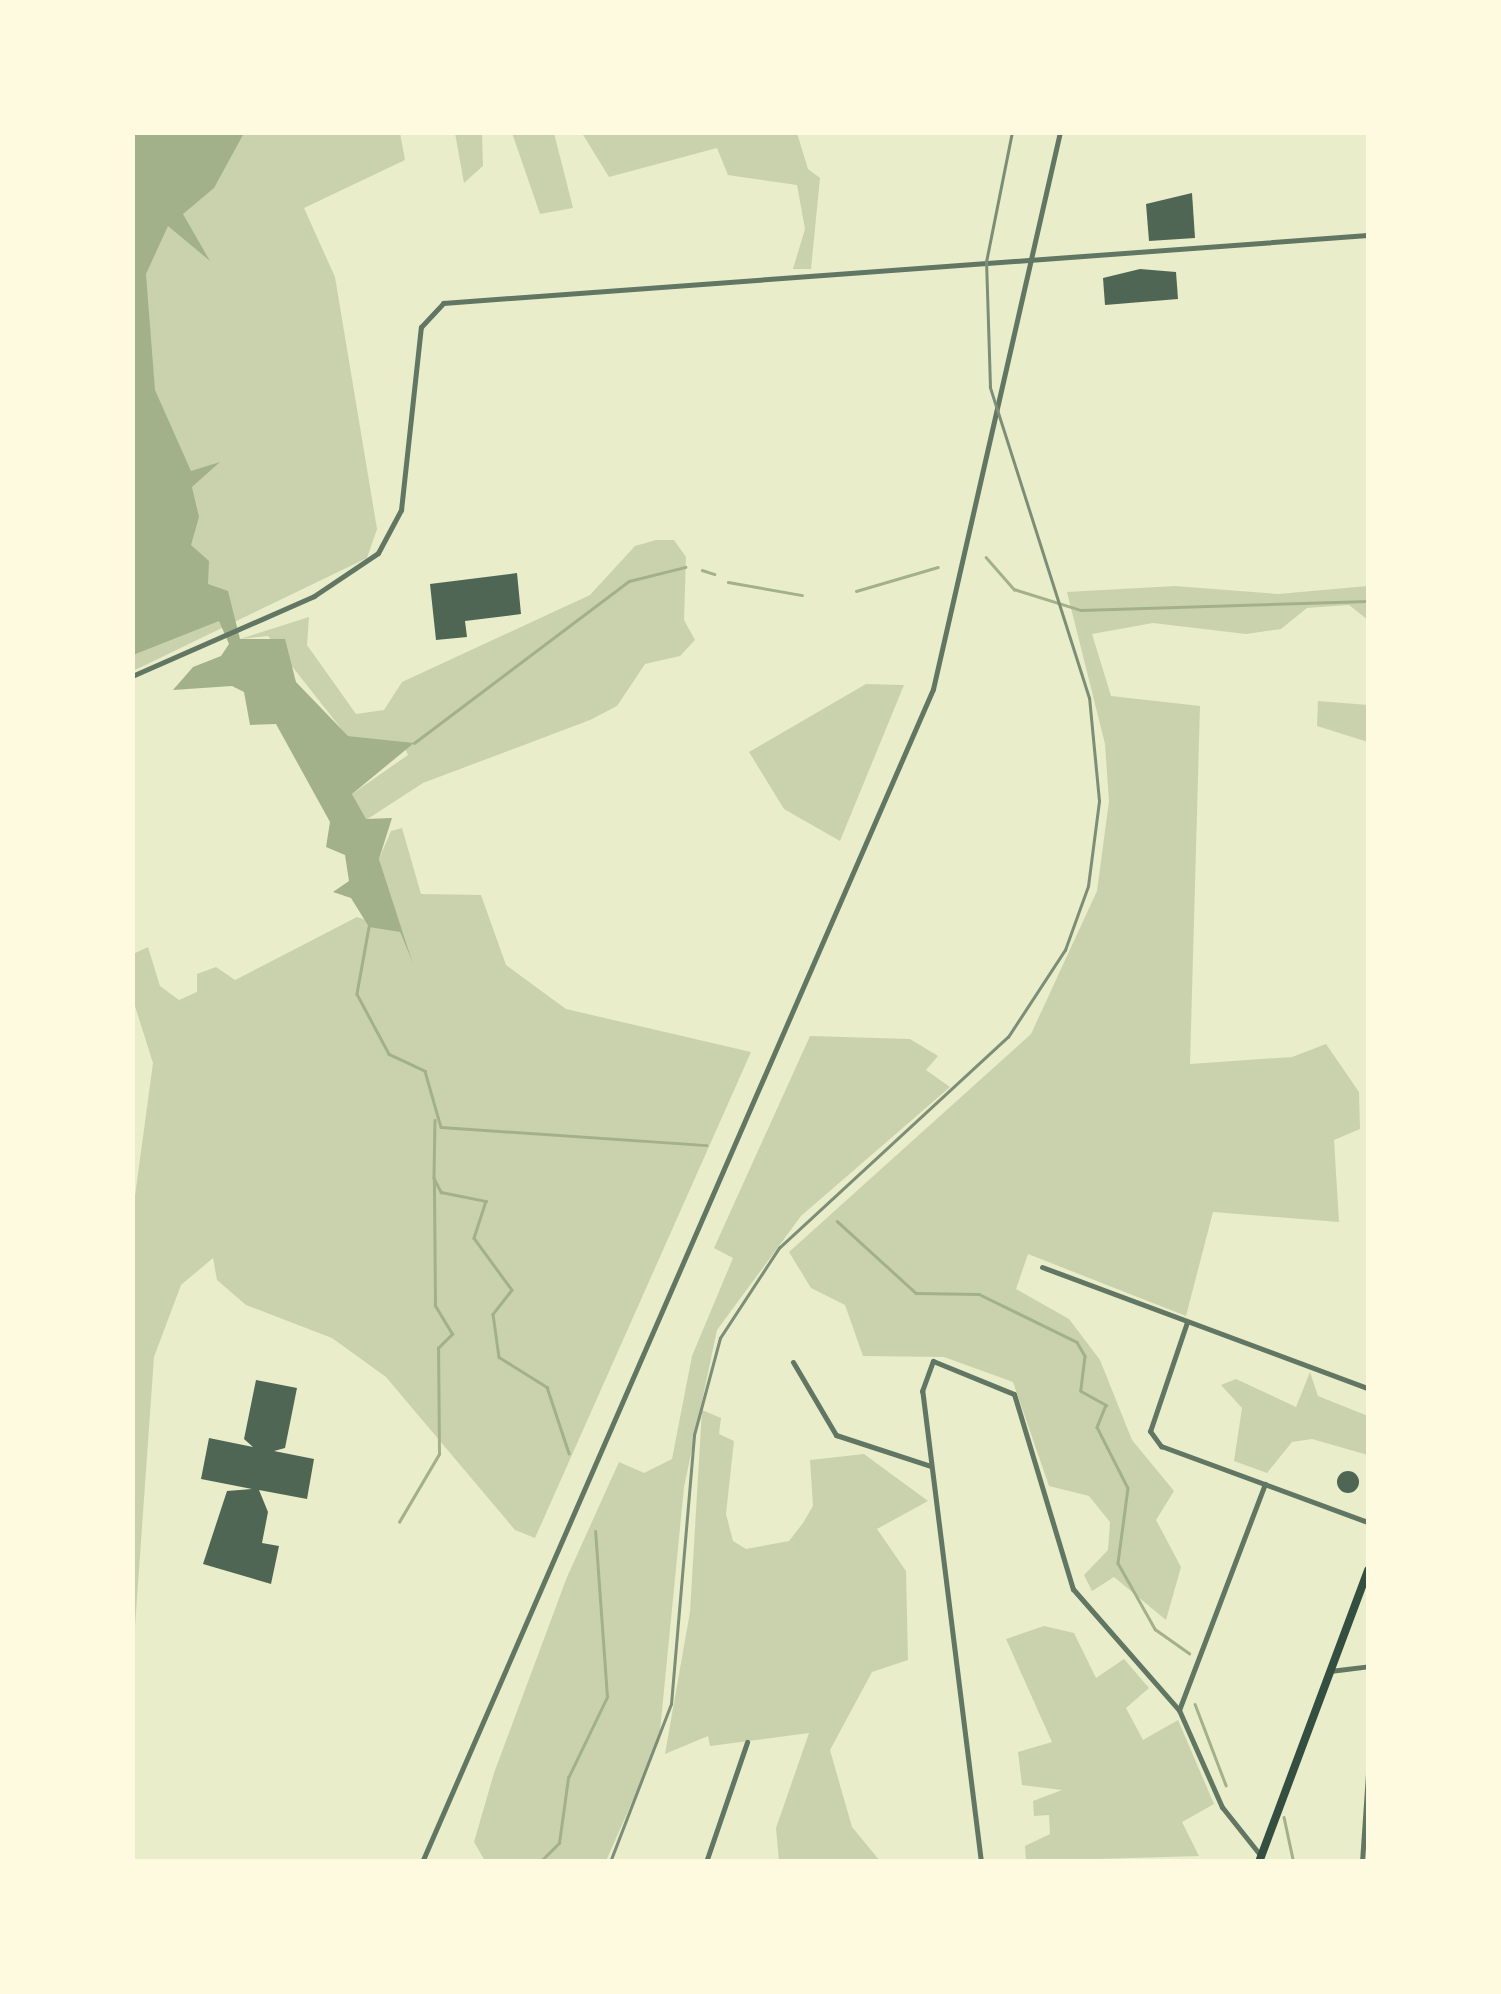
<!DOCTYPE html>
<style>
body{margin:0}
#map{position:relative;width:1501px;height:1994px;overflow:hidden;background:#e9edc9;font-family:"Fira Sans",sans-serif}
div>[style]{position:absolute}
.green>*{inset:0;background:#cad2ad}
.water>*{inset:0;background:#a3b18a}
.stream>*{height:2.5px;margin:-1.25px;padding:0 1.25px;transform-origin:1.25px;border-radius:1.25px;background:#a3b18a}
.building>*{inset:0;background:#4f6655}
.round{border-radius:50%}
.minor>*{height:5px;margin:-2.5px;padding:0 2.5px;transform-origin:2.5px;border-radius:2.5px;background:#617663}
.tertiary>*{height:5px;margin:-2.5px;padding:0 2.5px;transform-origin:2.5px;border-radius:2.5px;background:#617663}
.primary>*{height:8px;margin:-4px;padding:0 4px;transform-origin:4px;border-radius:4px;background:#344e41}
.rail>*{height:2.5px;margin:-1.25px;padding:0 1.25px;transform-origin:1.25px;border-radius:1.25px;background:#7c8e77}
span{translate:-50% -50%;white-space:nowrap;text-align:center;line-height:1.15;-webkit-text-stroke:10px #fefae0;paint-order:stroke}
.frame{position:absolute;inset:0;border:135px solid #fefae0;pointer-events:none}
</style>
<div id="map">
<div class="green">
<div style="clip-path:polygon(132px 133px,400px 133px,405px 160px,304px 208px,335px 277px,377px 529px,367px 558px,133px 671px)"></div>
<div style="clip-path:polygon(455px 133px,482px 133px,483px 166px,464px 183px)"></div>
<div style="clip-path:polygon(512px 133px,554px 133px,573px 208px,540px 214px)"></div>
<div style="clip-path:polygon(582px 133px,797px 133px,808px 169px,820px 178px,811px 269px,793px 269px,805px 229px,797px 185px,728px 175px,717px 148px,609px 177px)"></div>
<div style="clip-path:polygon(656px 540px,674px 540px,686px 557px,684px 620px,695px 640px,680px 656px,645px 664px,617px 706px,590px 720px,423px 783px,366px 820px,352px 794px,408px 755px,402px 742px,347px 736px,268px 636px,240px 639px,309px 617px,307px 645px,356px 714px,384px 710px,402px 682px,590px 595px,635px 546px)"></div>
<div style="clip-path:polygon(1175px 586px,1278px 594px,1368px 586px,1368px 620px,1349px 605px,1307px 608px,1281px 629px,1246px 634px,1153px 623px,1092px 634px,1111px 696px,1200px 706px,1190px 1064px,1292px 1057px,1326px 1044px,1359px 1092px,1360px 1129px,1334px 1140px,1339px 1222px,1213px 1212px,1186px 1316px,1028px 1254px,1016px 1289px,1069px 1319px,1100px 1360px,1132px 1440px,1174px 1491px,1156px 1520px,1181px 1567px,1166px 1620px,1114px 1577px,1092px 1591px,1084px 1575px,1108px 1550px,1110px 1522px,1089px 1496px,1049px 1486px,1013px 1382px,944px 1357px,863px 1356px,845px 1305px,811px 1288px,789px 1252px,1031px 1034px,1097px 891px,1109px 801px,1105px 744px,1067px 592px)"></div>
<div style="clip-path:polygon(866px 684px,904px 685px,840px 841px,784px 809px,749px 752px)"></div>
<div style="clip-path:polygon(1318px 701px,1368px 705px,1368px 742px,1317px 726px)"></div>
<div style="clip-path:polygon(402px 828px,421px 894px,481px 895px,506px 965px,566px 1009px,751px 1052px,535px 1538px,515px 1530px,386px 1377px,332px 1338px,246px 1305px,217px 1280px,213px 1258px,181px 1285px,154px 1357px,133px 1655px,132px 1218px,153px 1063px,133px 1000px,133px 954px,148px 947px,160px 986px,179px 1000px,197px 992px,197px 974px,216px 967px,235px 980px,357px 917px,400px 932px,412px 962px,379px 859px,391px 831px)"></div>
<div style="clip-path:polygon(810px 1036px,910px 1039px,938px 1056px,926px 1070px,950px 1087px,801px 1216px,717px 1330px,684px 1487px,659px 1741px,606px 1861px,485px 1861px,474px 1842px,494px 1773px,567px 1577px,619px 1462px,644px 1473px,672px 1459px,692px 1356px,733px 1258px,714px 1248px)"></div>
<div style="clip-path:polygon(1310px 1372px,1318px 1396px,1368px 1416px,1368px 1455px,1312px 1439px,1292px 1442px,1267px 1473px,1234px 1461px,1242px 1408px,1221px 1385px,1236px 1379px,1296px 1407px)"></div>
<div style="clip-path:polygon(702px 1410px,721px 1418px,719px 1434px,734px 1441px,726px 1514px,733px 1541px,746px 1549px,789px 1541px,803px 1523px,813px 1506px,810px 1460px,864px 1454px,928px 1501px,877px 1529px,906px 1571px,908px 1660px,872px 1672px,830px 1750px,852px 1827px,880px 1861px,779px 1861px,776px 1828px,809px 1733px,710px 1746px,708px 1736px,665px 1754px,690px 1612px)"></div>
<div style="clip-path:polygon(1044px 1626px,1074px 1633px,1096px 1678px,1124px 1659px,1149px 1688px,1126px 1708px,1143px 1740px,1178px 1720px,1214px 1804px,1182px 1822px,1199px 1856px,1026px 1861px,1025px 1846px,1050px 1834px,1049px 1815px,1034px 1816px,1033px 1801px,1062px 1790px,1022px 1785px,1018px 1752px,1052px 1742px,1006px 1639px)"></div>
</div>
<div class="water">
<div style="clip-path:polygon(132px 133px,244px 133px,214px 188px,183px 214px,210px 261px,168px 226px,146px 274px,155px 390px,191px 471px,220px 462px,192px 487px,199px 517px,191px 545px,209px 561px,208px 584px,228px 591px,240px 639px,285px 639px,296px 682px,348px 736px,414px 743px,352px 794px,366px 819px,392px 818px,379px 859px,413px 964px,400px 932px,369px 927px,351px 898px,333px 892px,349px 881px,345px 855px,326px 847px,330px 822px,276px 724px,250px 725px,244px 692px,232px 686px,173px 690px,193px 667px,221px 656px,229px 644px,219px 621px,133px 655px)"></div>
</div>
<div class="stream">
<div style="left:986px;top:557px;width:43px;rotate:48.8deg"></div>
<div style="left:1014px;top:589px;width:70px;rotate:17.4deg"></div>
<div style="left:1081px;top:610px;width:287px;rotate:-1.8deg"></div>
<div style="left:702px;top:570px;width:13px;rotate:18deg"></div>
<div style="left:728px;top:582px;width:75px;rotate:10deg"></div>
<div style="left:856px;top:591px;width:85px;rotate:-16.3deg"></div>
<div style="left:414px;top:743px;width:269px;rotate:-37deg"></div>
<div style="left:629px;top:581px;width:58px;rotate:-14deg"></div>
<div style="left:369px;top:927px;width:68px;rotate:100.2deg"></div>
<div style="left:357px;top:994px;width:68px;rotate:61.9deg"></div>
<div style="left:389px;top:1054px;width:40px;rotate:25deg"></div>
<div style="left:425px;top:1071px;width:58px;rotate:74.1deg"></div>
<div style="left:441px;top:1127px;width:266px;rotate:3.9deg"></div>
<div style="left:435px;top:1120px;width:58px;rotate:91deg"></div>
<div style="left:434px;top:1178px;width:16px;rotate:63deg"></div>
<div style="left:441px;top:1192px;width:46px;rotate:11.3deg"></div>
<div style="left:486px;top:1201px;width:39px;rotate:108deg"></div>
<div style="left:474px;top:1238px;width:64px;rotate:53.8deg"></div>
<div style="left:512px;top:1290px;width:31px;rotate:128deg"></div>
<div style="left:493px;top:1314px;width:43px;rotate:82.1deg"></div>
<div style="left:499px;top:1357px;width:57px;rotate:32deg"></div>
<div style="left:547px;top:1387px;width:70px;rotate:71.6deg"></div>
<div style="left:837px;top:1221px;width:107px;rotate:42.3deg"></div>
<div style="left:916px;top:1293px;width:63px;rotate:0.9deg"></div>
<div style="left:979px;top:1294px;width:109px;rotate:26.1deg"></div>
<div style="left:1077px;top:1342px;width:16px;rotate:60deg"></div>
<div style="left:1085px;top:1356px;width:35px;rotate:97deg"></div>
<div style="left:1081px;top:1391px;width:29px;rotate:29deg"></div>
<div style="left:1106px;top:1405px;width:24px;rotate:112deg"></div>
<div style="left:1097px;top:1427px;width:68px;rotate:63.1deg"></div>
<div style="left:1128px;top:1488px;width:76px;rotate:97.6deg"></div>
<div style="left:1118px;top:1563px;width:76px;rotate:60.7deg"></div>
<div style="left:1155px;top:1629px;width:42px;rotate:35.2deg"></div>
<div style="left:399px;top:1522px;width:79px;rotate:-59.5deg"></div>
<div style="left:439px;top:1454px;width:106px;rotate:-90.5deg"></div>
<div style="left:438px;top:1348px;width:20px;rotate:-45deg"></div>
<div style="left:452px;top:1334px;width:33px;rotate:-121deg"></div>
<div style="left:435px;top:1306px;width:125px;rotate:-90.5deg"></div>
<div style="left:1195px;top:1704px;width:87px;rotate:69.1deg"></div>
<div style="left:1284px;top:1817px;width:43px;rotate:77.9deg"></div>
<div style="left:540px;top:1862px;width:27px;rotate:-45deg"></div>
<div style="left:559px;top:1843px;width:66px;rotate:-82.1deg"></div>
<div style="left:568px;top:1778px;width:90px;rotate:-64.3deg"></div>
<div style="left:607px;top:1697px;width:166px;rotate:-94.1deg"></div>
</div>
<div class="building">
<div style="clip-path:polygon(1192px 193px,1195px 238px,1149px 241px,1146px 204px)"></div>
<div style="clip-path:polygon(1140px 269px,1176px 272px,1178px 299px,1105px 305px,1103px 278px)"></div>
<div style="clip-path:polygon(517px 573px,521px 614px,465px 621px,467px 637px,436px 640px,430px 584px)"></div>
<div style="clip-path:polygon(256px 1380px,297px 1388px,285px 1448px,274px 1451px,314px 1459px,307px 1499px,259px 1490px,268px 1512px,262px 1543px,279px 1546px,271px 1584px,203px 1564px,227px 1491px,252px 1489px,201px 1479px,209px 1438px,253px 1447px,244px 1439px)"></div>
<div class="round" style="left:1337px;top:1471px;width:22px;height:22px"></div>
</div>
<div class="minor">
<div style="left:132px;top:676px;width:199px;rotate:-23.7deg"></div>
<div style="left:314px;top:596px;width:77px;rotate:-33.9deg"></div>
<div style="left:378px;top:553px;width:49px;rotate:-61.9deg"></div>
<div style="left:401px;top:510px;width:184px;rotate:-83.8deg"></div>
<div style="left:421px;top:327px;width:33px;rotate:-47deg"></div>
<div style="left:443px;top:303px;width:927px;rotate:-4.2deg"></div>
<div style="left:1042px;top:1267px;width:348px;rotate:20.4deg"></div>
<div style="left:1187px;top:1322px;width:115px;rotate:108.7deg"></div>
<div style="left:1150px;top:1431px;width:19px;rotate:54deg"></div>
<div style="left:1161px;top:1446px;width:221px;rotate:20.2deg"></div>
<div style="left:793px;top:1362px;width:85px;rotate:59.5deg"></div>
<div style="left:836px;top:1435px;width:100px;rotate:18.1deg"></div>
<div style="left:1330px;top:1671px;width:38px;rotate:-7deg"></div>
<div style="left:1179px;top:1710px;width:242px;rotate:-69.2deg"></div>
<div style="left:706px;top:1862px;width:127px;rotate:-71.1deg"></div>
<div style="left:981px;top:1862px;width:475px;rotate:-97.1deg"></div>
<div style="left:922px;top:1391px;width:32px;rotate:-70deg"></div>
<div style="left:933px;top:1361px;width:87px;rotate:22.2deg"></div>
<div style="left:1014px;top:1394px;width:204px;rotate:73.2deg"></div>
<div style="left:1073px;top:1589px;width:161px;rotate:48.8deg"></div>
<div style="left:1179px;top:1710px;width:106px;rotate:66.1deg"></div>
<div style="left:1222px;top:1807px;width:63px;rotate:51.5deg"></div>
<div style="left:1362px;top:1862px;width:89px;rotate:-86.1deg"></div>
</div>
<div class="tertiary">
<div style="left:422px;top:1862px;width:1279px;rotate:-66.46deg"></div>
<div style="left:933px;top:689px;width:571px;rotate:-77.16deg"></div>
</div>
<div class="primary">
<div style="left:1259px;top:1862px;width:312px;rotate:-69.5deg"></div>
</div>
<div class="rail">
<div style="left:610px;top:1862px;width:169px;rotate:-68.9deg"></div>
<div style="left:671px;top:1704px;width:270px;rotate:-85.1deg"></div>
<div style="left:694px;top:1435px;width:100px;rotate:-75deg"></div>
<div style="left:720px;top:1338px;width:108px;rotate:-56.8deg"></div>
<div style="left:779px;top:1248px;width:311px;rotate:-42.7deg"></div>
<div style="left:1008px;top:1037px;width:104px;rotate:-56.8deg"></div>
<div style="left:1065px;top:950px;width:68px;rotate:-70.2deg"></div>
<div style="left:1088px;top:886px;width:86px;rotate:-82.6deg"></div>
<div style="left:1099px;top:801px;width:103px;rotate:-95.5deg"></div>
<div style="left:1089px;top:698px;width:326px;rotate:-107.7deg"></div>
<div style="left:990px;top:387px;width:125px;rotate:-91.8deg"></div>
<div style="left:986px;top:262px;width:133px;rotate:-78.7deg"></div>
</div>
<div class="frame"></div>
</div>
